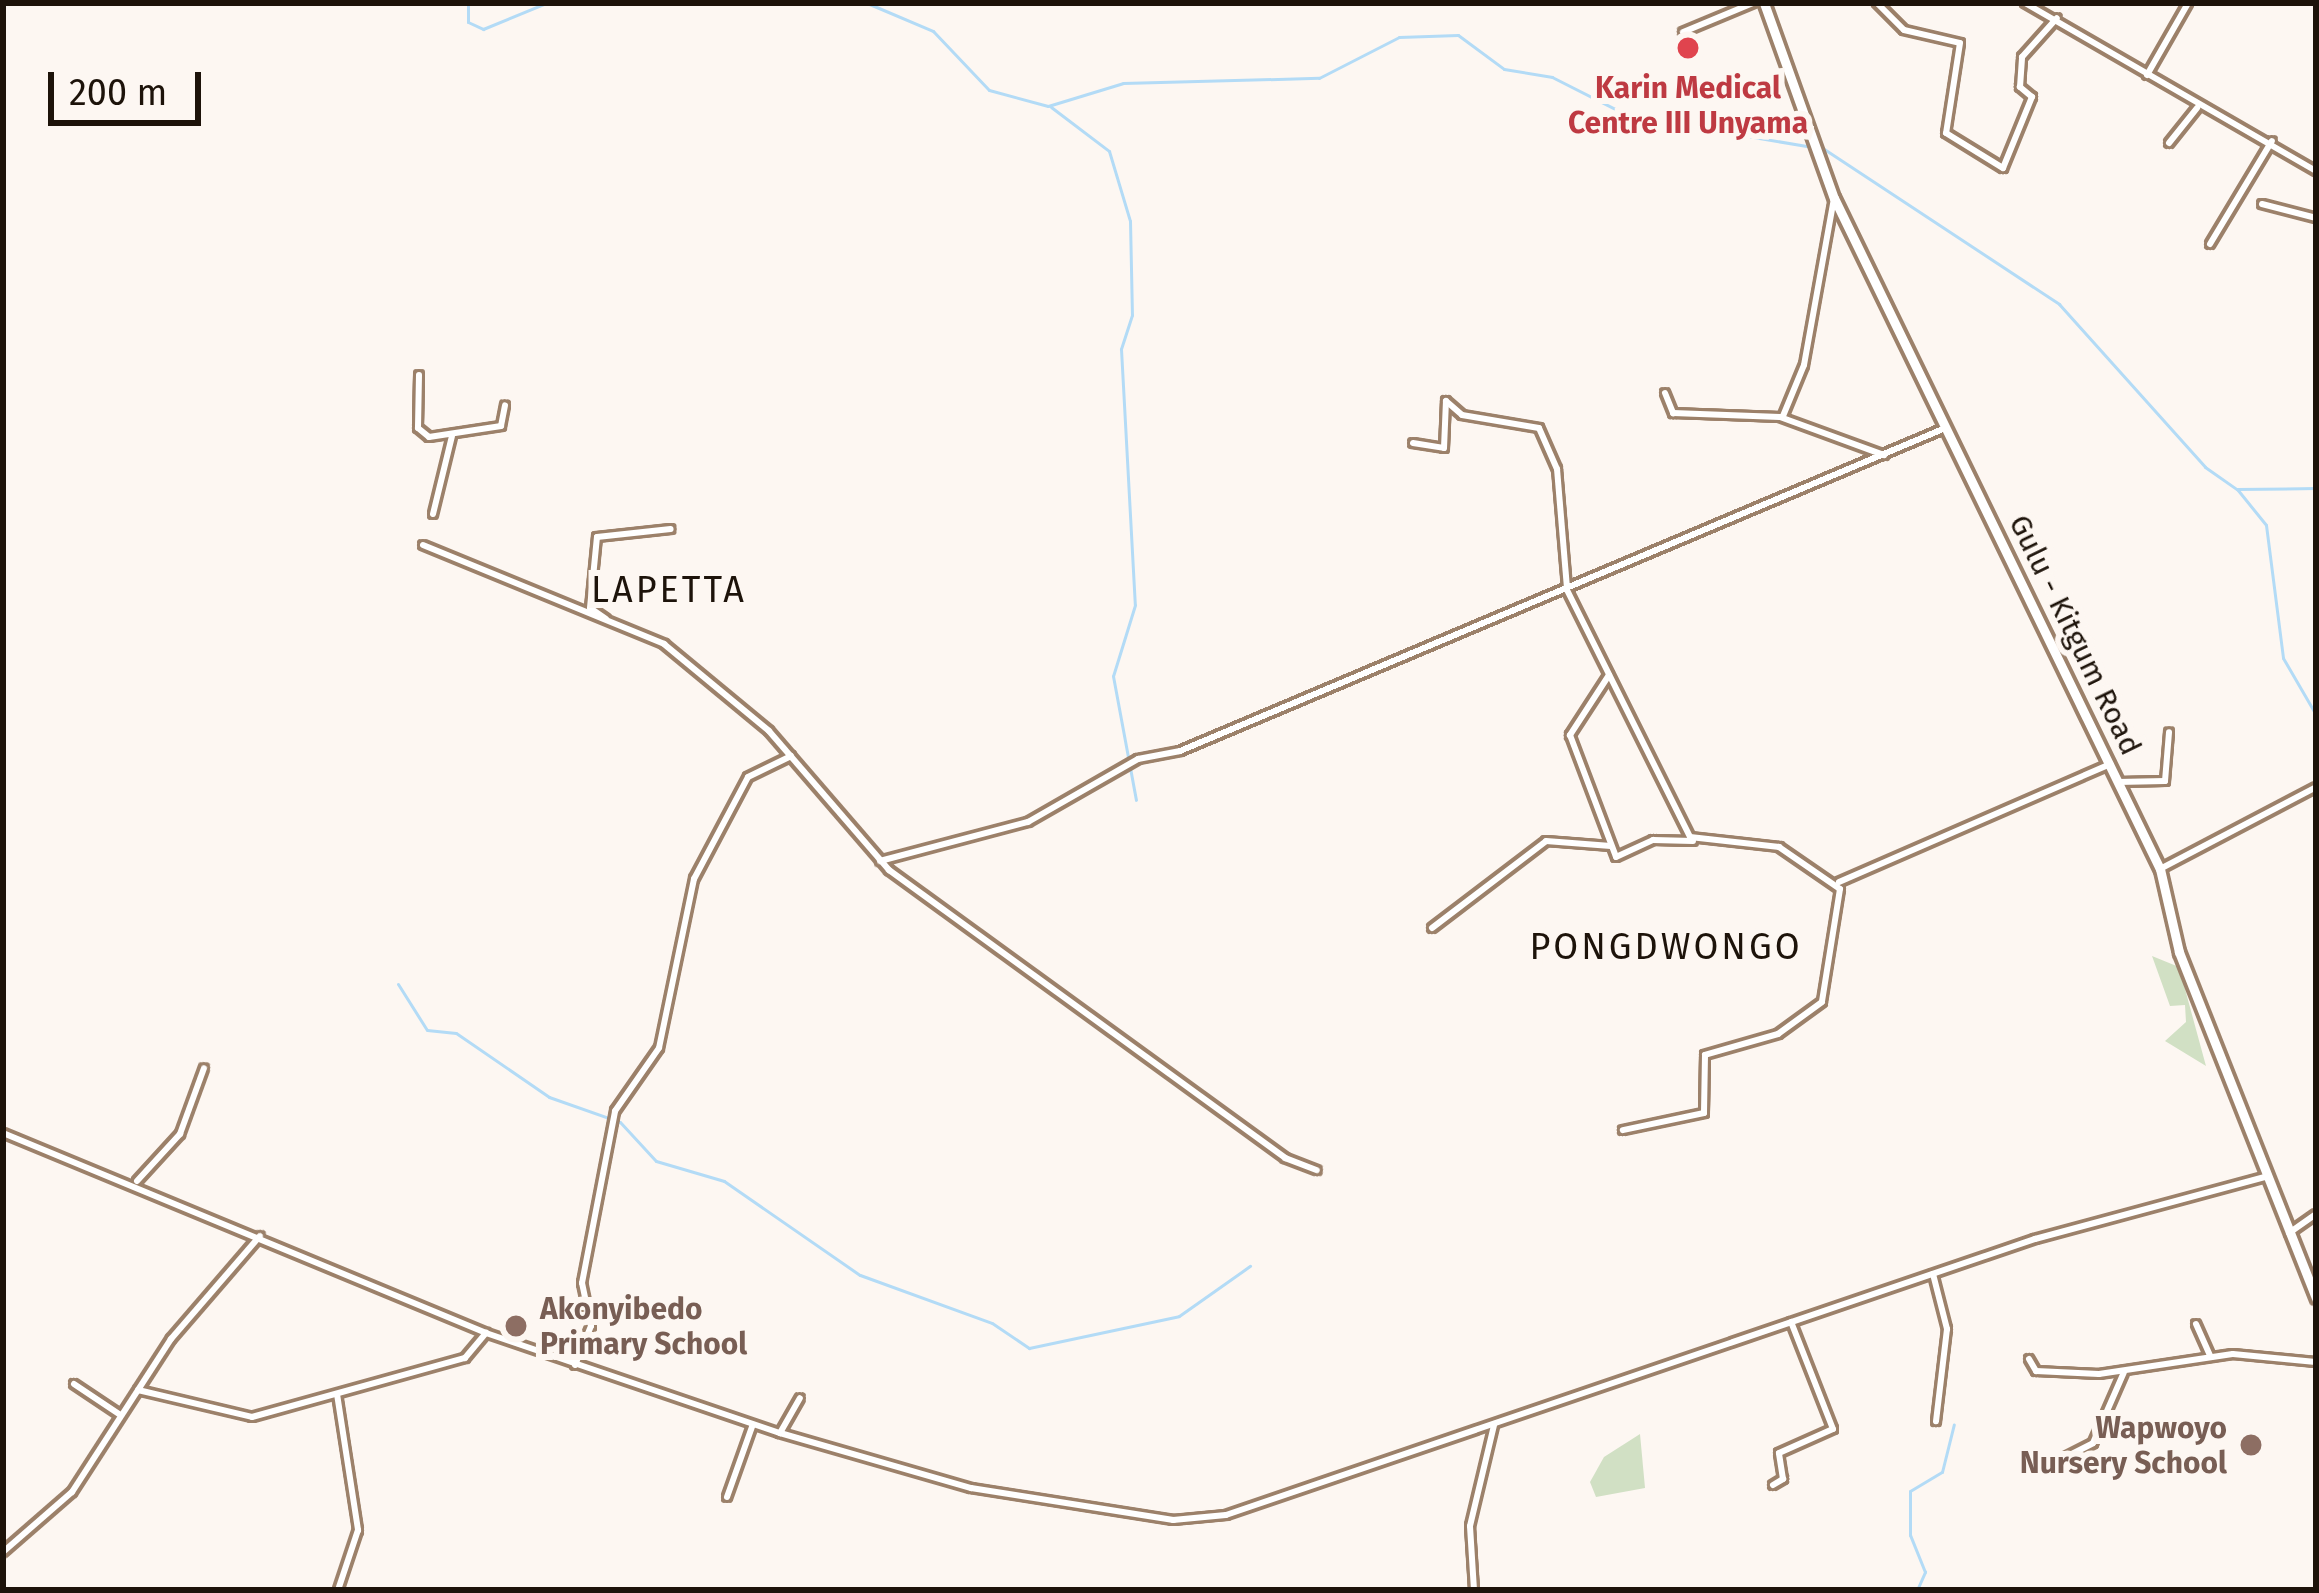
<!DOCTYPE html>
<style>
body{margin:0}
#map{position:relative;width:2319px;height:1593px;overflow:hidden;background:#fdf7f2;font-family:"Fira Sans",sans-serif}
div>[style]{position:absolute}
.green>*{inset:0;background:#d1e0c4}
.stream>*{height:3px;margin:-1.5px;padding:0 1.5px;transform-origin:1.5px;border-radius:1.5px;background:#b3dbf6}
.roads{filter:drop-shadow(3px 0 #9c816a) drop-shadow(-3px 0 #9c816a) drop-shadow(0 3px #9c816a) drop-shadow(0 -3px #9c816a)}
.minor>*{height:6px;margin:-3px;padding:0 3px;transform-origin:3px;border-radius:3px;background:#fff}
.major>*{height:9px;margin:-4.5px;padding:0 4.5px;transform-origin:4.5px;border-radius:4.5px;background:#fff}
.dots>*{width:33px;height:33px;translate:-50% -50%;box-sizing:border-box;border:6px solid #fdf7f2;border-radius:50%}
span{translate:-50% -50%;white-space:nowrap;text-align:center;line-height:1.15;-webkit-text-stroke:12px #fdf7f2;paint-order:stroke}
.health-label{font-size:30px;color:#be3a42;font-weight:700}
.street-label{font-size:30px;color:#1d130a}
.education-label{font-size:30px;color:#785e54;font-weight:700}
.left{translate:0 -50%;text-align:left}
.right{translate:-100% -50%;text-align:right}
.quarter-label{font-size:36px;color:#1d130a;letter-spacing:3px}
.frame{position:absolute;inset:0;border:6px solid #1d130a;pointer-events:none}
.scale{position:absolute;left:48px;top:72px;width:153px;height:54px;box-sizing:border-box;border:6px solid #1d130a;border-top:0;padding-left:15px;font-size:36px;line-height:42px;white-space:nowrap;color:#1d130a;-webkit-text-stroke:9px #fdf7f2;paint-order:stroke}
</style>
<div id="map">
<div class="green">
<div style="clip-path:polygon(2152px 956px,2179px 967px,2206px 1066px,2165px 1041px,2186px 1022px,2185px 1005px,2170px 1006px)"></div>
<div style="clip-path:polygon(1640px 1434px,1645px 1488px,1596px 1497px,1590px 1482px,1604px 1457px)"></div>
</div>
<div class="stream">
<div style="left:468px;top:3px;width:19px;rotate:90deg"></div>
<div style="left:468px;top:22px;width:17px;rotate:25deg"></div>
<div style="left:483px;top:29px;width:68px;rotate:-22.4deg"></div>
<div style="left:867px;top:3px;width:72px;rotate:23deg"></div>
<div style="left:933px;top:31px;width:81px;rotate:46.5deg"></div>
<div style="left:989px;top:90px;width:61px;rotate:15.2deg"></div>
<div style="left:1048px;top:106px;width:78px;rotate:-17deg"></div>
<div style="left:1123px;top:83px;width:196px;rotate:-1.5deg"></div>
<div style="left:1319px;top:78px;width:90px;rotate:-27.1deg"></div>
<div style="left:1399px;top:37px;width:59px;rotate:-1.9deg"></div>
<div style="left:1458px;top:35px;width:57px;rotate:36.5deg"></div>
<div style="left:1504px;top:69px;width:49px;rotate:9.5deg"></div>
<div style="left:1552px;top:77px;width:86px;rotate:26.9deg"></div>
<div style="left:1629px;top:116px;width:180px;rotate:9.6deg"></div>
<div style="left:1051px;top:107px;width:73px;rotate:37.2deg"></div>
<div style="left:1109px;top:151px;width:73px;rotate:73.3deg"></div>
<div style="left:1130px;top:221px;width:94px;rotate:88.8deg"></div>
<div style="left:1132px;top:315px;width:36px;rotate:108deg"></div>
<div style="left:1121px;top:349px;width:256px;rotate:86.9deg"></div>
<div style="left:1135px;top:605px;width:74px;rotate:107.2deg"></div>
<div style="left:1113px;top:676px;width:126px;rotate:79.5deg"></div>
<div style="left:1818px;top:145px;width:289px;rotate:33.4deg"></div>
<div style="left:2059px;top:304px;width:219px;rotate:48.1deg"></div>
<div style="left:2205px;top:467px;width:39px;rotate:35deg"></div>
<div style="left:2237px;top:489px;width:79px;rotate:-0.7deg"></div>
<div style="left:2237px;top:489px;width:46px;rotate:51.1deg"></div>
<div style="left:2266px;top:525px;width:134px;rotate:82.7deg"></div>
<div style="left:2283px;top:658px;width:66px;rotate:59.9deg"></div>
<div style="left:398px;top:984px;width:54px;rotate:57.8deg"></div>
<div style="left:427px;top:1030px;width:29px;rotate:6deg"></div>
<div style="left:456px;top:1033px;width:113px;rotate:34.5deg"></div>
<div style="left:549px;top:1097px;width:75px;rotate:19.4deg"></div>
<div style="left:620px;top:1122px;width:53px;rotate:47.3deg"></div>
<div style="left:656px;top:1161px;width:71px;rotate:16.4deg"></div>
<div style="left:724px;top:1181px;width:165px;rotate:34.7deg"></div>
<div style="left:860px;top:1275px;width:140px;rotate:20deg"></div>
<div style="left:992px;top:1323px;width:45px;rotate:34deg"></div>
<div style="left:1029px;top:1348px;width:153px;rotate:-12deg"></div>
<div style="left:1179px;top:1316px;width:87px;rotate:-35.2deg"></div>
<div style="left:1917px;top:1590px;width:20px;rotate:-66deg"></div>
<div style="left:1925px;top:1572px;width:40px;rotate:-112deg"></div>
<div style="left:1910px;top:1535px;width:44px;rotate:-90deg"></div>
<div style="left:1910px;top:1491px;width:37px;rotate:-31deg"></div>
<div style="left:1942px;top:1472px;width:49px;rotate:-76deg"></div>
</div>
<div class="roads">
<div class="minor">
<div style="left:1877px;top:3px;width:38px;rotate:45deg"></div>
<div style="left:1904px;top:30px;width:57px;rotate:13.1deg"></div>
<div style="left:1960px;top:43px;width:91px;rotate:98.8deg"></div>
<div style="left:1946px;top:133px;width:67px;rotate:31.6deg"></div>
<div style="left:2003px;top:168px;width:77px;rotate:-67.8deg"></div>
<div style="left:2032px;top:97px;width:16px;rotate:-140deg"></div>
<div style="left:2020px;top:87px;width:30px;rotate:-86deg"></div>
<div style="left:2022px;top:57px;width:52px;rotate:-48.1deg"></div>
<div style="left:2025px;top:3px;width:336px;rotate:30deg"></div>
<div style="left:1683px;top:32px;width:76px;rotate:-22.5deg"></div>
<div style="left:2147px;top:75px;width:83px;rotate:-60.3deg"></div>
<div style="left:2169px;top:143px;width:45px;rotate:-51.3deg"></div>
<div style="left:2262px;top:204px;width:56px;rotate:14.5deg"></div>
<div style="left:2210px;top:244px;width:120px;rotate:-59deg"></div>
<div style="left:419px;top:375px;width:53px;rotate:91.1deg"></div>
<div style="left:418px;top:428px;width:14px;rotate:39deg"></div>
<div style="left:429px;top:437px;width:73px;rotate:-8.7deg"></div>
<div style="left:501px;top:426px;width:21px;rotate:-79deg"></div>
<div style="left:1665px;top:393px;width:22px;rotate:68deg"></div>
<div style="left:1673px;top:413px;width:107px;rotate:2.1deg"></div>
<div style="left:1780px;top:417px;width:111px;rotate:20.1deg"></div>
<div style="left:1783px;top:416px;width:55px;rotate:-67.6deg"></div>
<div style="left:1804px;top:365px;width:170px;rotate:-79.8deg"></div>
<div style="left:1413px;top:443px;width:31px;rotate:9deg"></div>
<div style="left:1444px;top:448px;width:47px;rotate:-87.6deg"></div>
<div style="left:1446px;top:401px;width:21px;rotate:41deg"></div>
<div style="left:1462px;top:415px;width:78px;rotate:9.6deg"></div>
<div style="left:1539px;top:428px;width:45px;rotate:66.3deg"></div>
<div style="left:1557px;top:469px;width:119px;rotate:85.2deg"></div>
<div style="left:433px;top:514px;width:80px;rotate:-76.3deg"></div>
<div style="left:423px;top:545px;width:261px;rotate:22.3deg"></div>
<div style="left:664px;top:644px;width:136px;rotate:39.6deg"></div>
<div style="left:769px;top:731px;width:184px;rotate:49.2deg"></div>
<div style="left:889px;top:870px;width:490px;rotate:36deg"></div>
<div style="left:1285px;top:1158px;width:34px;rotate:21deg"></div>
<div style="left:1566px;top:588px;width:278px;rotate:63.5deg"></div>
<div style="left:1690px;top:837px;width:90px;rotate:6.4deg"></div>
<div style="left:1779px;top:847px;width:74px;rotate:34.5deg"></div>
<div style="left:1840px;top:889px;width:114px;rotate:99.1deg"></div>
<div style="left:1822px;top:1002px;width:54px;rotate:144deg"></div>
<div style="left:1778px;top:1034px;width:76px;rotate:164deg"></div>
<div style="left:1705px;top:1055px;width:58px;rotate:91deg"></div>
<div style="left:1704px;top:1113px;width:83px;rotate:168.1deg"></div>
<div style="left:606px;top:619px;width:19px;rotate:-145deg"></div>
<div style="left:590px;top:608px;width:71px;rotate:-84.4deg"></div>
<div style="left:597px;top:537px;width:74px;rotate:-6.2deg"></div>
<div style="left:1609px;top:675px;width:72px;rotate:123deg"></div>
<div style="left:1570px;top:735px;width:130px;rotate:69.3deg"></div>
<div style="left:1616px;top:857px;width:41px;rotate:-24.7deg"></div>
<div style="left:1653px;top:840px;width:40px;rotate:1.4deg"></div>
<div style="left:2118px;top:782px;width:47px;rotate:-1.2deg"></div>
<div style="left:2165px;top:781px;width:49px;rotate:-85.3deg"></div>
<div style="left:880px;top:861px;width:153px;rotate:-14.8deg"></div>
<div style="left:1028px;top:822px;width:127px;rotate:-29.8deg"></div>
<div style="left:1138px;top:759px;width:43px;rotate:-10.8deg"></div>
<div style="left:1180px;top:751px;width:828px;rotate:-22.88deg"></div>
<div style="left:2160px;top:869px;width:176px;rotate:-27.7deg"></div>
<div style="left:1839px;top:882px;width:296px;rotate:-23.5deg"></div>
<div style="left:1432px;top:928px;width:143px;rotate:-37.3deg"></div>
<div style="left:1546px;top:841px;width:65px;rotate:4.4deg"></div>
<div style="left:3px;top:1133px;width:523px;rotate:22.49deg"></div>
<div style="left:486px;top:1333px;width:311px;rotate:18.8deg"></div>
<div style="left:780px;top:1433px;width:199px;rotate:16.1deg"></div>
<div style="left:971px;top:1488px;width:205px;rotate:9deg"></div>
<div style="left:1173px;top:1520px;width:53px;rotate:-5.4deg"></div>
<div style="left:1226px;top:1515px;width:855px;rotate:-18.84deg"></div>
<div style="left:2035px;top:1239px;width:237px;rotate:-15.1deg"></div>
<div style="left:137px;top:1181px;width:64px;rotate:-47.5deg"></div>
<div style="left:180px;top:1134px;width:70px;rotate:-70deg"></div>
<div style="left:2289px;top:1233px;width:33px;rotate:-35deg"></div>
<div style="left:1933px;top:1274px;width:57px;rotate:75.7deg"></div>
<div style="left:1947px;top:1329px;width:93px;rotate:96.8deg"></div>
<div style="left:2196px;top:1324px;width:35px;rotate:66deg"></div>
<div style="left:2029px;top:1359px;width:14px;rotate:60deg"></div>
<div style="left:2036px;top:1371px;width:63px;rotate:2.7deg"></div>
<div style="left:2099px;top:1374px;width:135px;rotate:-8.5deg"></div>
<div style="left:2233px;top:1354px;width:83px;rotate:5.5deg"></div>
<div style="left:575px;top:1365px;width:42px;rotate:-67.7deg"></div>
<div style="left:591px;top:1326px;width:44px;rotate:-101.8deg"></div>
<div style="left:582px;top:1283px;width:175px;rotate:-79.1deg"></div>
<div style="left:615px;top:1111px;width:77px;rotate:-55.1deg"></div>
<div style="left:659px;top:1048px;width:173px;rotate:-78.3deg"></div>
<div style="left:694px;top:879px;width:115px;rotate:-62.1deg"></div>
<div style="left:748px;top:777px;width:48px;rotate:-26deg"></div>
<div style="left:74px;top:1384px;width:54px;rotate:33.7deg"></div>
<div style="left:138px;top:1390px;width:117px;rotate:13.3deg"></div>
<div style="left:252px;top:1417px;width:221px;rotate:-15.5deg"></div>
<div style="left:465px;top:1358px;width:33px;rotate:-50deg"></div>
<div style="left:337px;top:1394px;width:138px;rotate:81.2deg"></div>
<div style="left:358px;top:1530px;width:63px;rotate:108.4deg"></div>
<div style="left:780px;top:1433px;width:40px;rotate:-60.3deg"></div>
<div style="left:2060px;top:1460px;width:37px;rotate:-27deg"></div>
<div style="left:2093px;top:1443px;width:77px;rotate:-66.4deg"></div>
<div style="left:1773px;top:1485px;width:12px;rotate:-31deg"></div>
<div style="left:1783px;top:1479px;width:26px;rotate:-99deg"></div>
<div style="left:1779px;top:1453px;width:59px;rotate:-24deg"></div>
<div style="left:1833px;top:1429px;width:115px;rotate:-111.4deg"></div>
<div style="left:727px;top:1497px;width:77px;rotate:-70.4deg"></div>
<div style="left:3px;top:1552px;width:91px;rotate:-41deg"></div>
<div style="left:72px;top:1492px;width:182px;rotate:-57.1deg"></div>
<div style="left:171px;top:1339px;width:136px;rotate:-49.2deg"></div>
<div style="left:1474px;top:1590px;width:64px;rotate:-93.6deg"></div>
<div style="left:1470px;top:1526px;width:104px;rotate:-76.6deg"></div>
</div>
<div class="major">
<div style="left:1764px;top:3px;width:207px;rotate:70.3deg"></div>
<div style="left:1834px;top:198px;width:746px;rotate:64.09deg"></div>
<div style="left:2160px;top:869px;width:85px;rotate:77.1deg"></div>
<div style="left:2179px;top:952px;width:372px;rotate:68.4deg"></div>
</div>
</div>
<div class="dots">
<div style="left:1688px;top:48px;background:#e0444e"></div>
<div style="left:516px;top:1326px;background:#8d6e63"></div>
<div style="left:2251px;top:1445px;background:#8d6e63"></div>
</div>
<div class="health-label">
<span style="left:1688px;top:105px">Karin Medical<br>Centre III Unyama</span>
</div>
<div class="street-label">
<span style="left:2075px;top:635px;rotate:64deg">Gulu - Kitgum Road</span>
</div>
<div class="education-label">
<span class="left" style="left:540px;top:1326px">Akonyibedo<br>Primary School</span>
<span class="right" style="left:2227px;top:1445px">Wapwoyo<br>Nursery School</span>
</div>
<div class="quarter-label">
<span style="left:669px;top:591px">LAPETTA</span>
<span style="left:1666px;top:948px">PONGDWONGO</span>
</div>
<div class="frame"></div>
<div class="scale">200 m</div>
</div>
